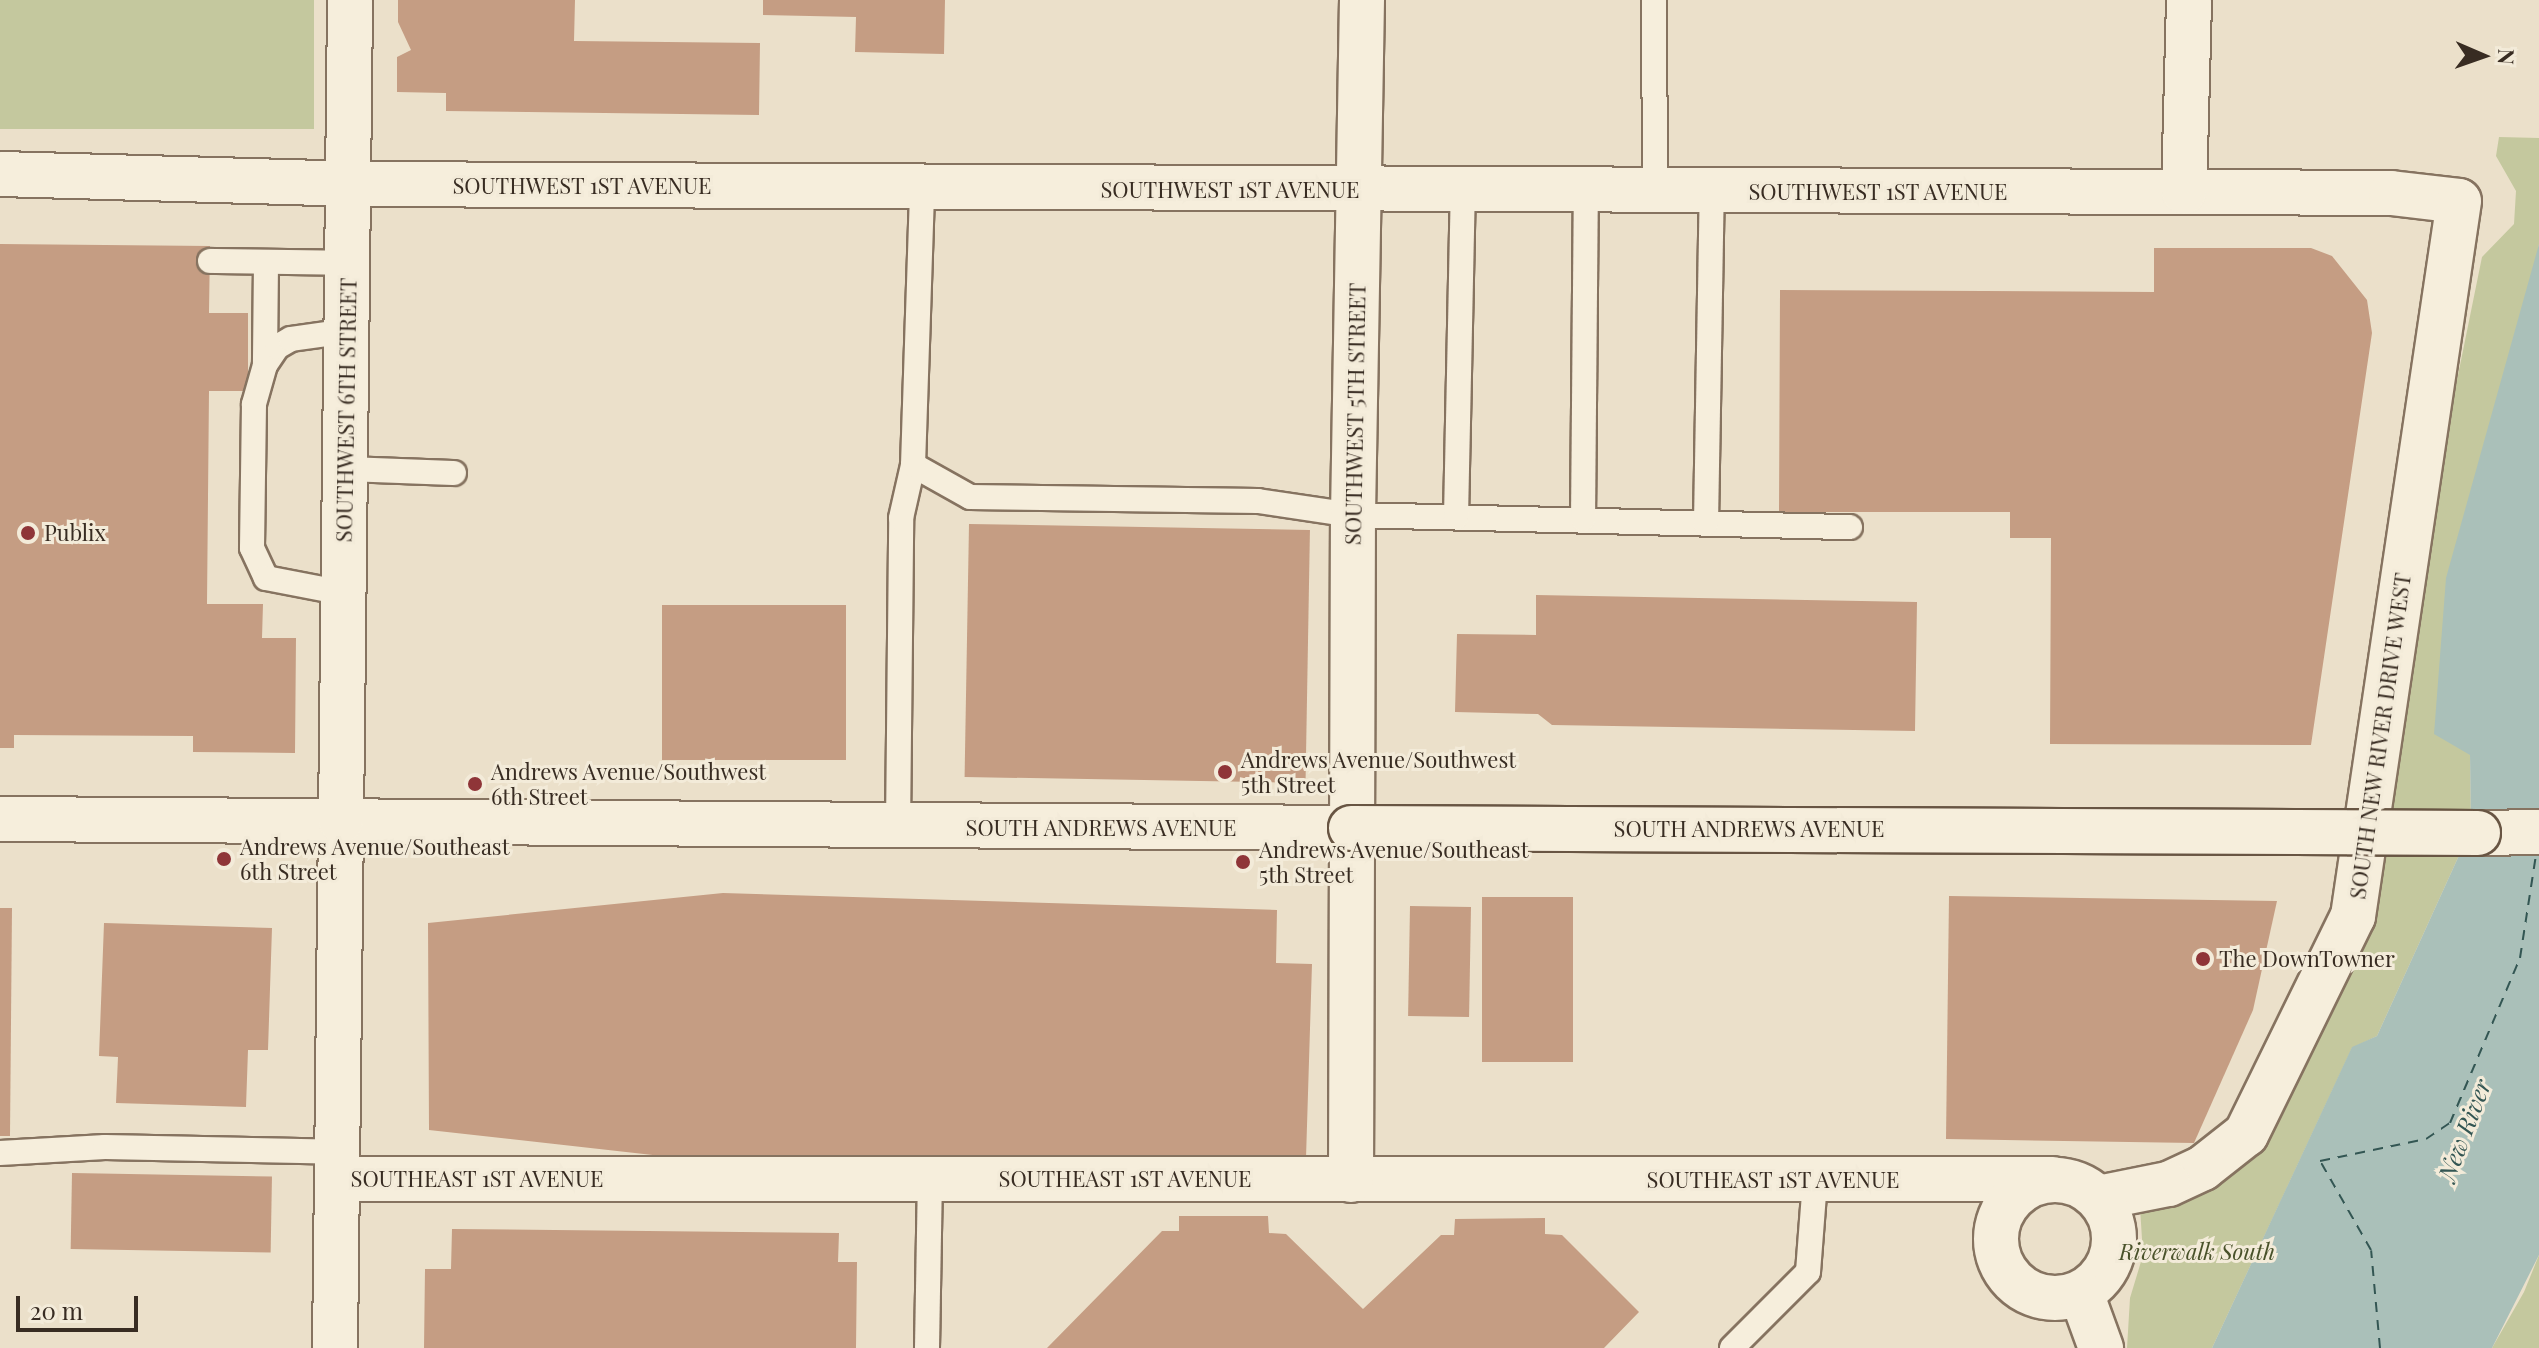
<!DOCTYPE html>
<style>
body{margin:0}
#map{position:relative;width:2539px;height:1348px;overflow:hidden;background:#ebe0ca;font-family:"Playfair Display",serif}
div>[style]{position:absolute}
.green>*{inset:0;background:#c4c89e;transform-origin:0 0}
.water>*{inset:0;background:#aac0b9}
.ferry>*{height:2px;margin-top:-1px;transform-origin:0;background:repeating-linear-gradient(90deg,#335653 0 10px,transparent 0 18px)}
.building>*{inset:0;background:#c59d83;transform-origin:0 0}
.roads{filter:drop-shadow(2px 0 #867360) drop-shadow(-2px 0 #867360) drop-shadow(0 2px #867360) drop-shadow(0 -2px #867360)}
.lane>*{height:24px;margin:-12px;padding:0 12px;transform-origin:12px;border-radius:12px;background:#f6eedc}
.street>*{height:44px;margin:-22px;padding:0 22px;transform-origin:22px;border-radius:22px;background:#f6eedc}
.street>.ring{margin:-22px;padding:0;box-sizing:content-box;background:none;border:44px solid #f6eedc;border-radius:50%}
.secondary>*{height:44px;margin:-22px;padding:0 22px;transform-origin:22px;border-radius:22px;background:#f6eedc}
.bridges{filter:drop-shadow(2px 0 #685543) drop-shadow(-2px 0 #685543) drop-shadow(0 2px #685543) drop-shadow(0 -2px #685543)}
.secondary-bridge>*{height:44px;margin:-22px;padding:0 22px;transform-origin:22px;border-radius:22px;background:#f6eedc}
.dots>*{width:22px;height:22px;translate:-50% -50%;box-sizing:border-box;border:4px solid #f3ebd9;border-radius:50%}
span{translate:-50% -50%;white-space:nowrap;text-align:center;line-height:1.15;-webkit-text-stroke:6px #f3ebd9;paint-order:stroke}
.street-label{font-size:22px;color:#382c22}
.poi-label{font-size:22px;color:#382c22}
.left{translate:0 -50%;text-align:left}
.park-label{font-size:22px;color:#49522a;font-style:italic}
.water-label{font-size:24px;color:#335653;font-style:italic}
.north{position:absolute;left:2443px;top:16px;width:80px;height:80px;-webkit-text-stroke:6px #f3ebd9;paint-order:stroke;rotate:92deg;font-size:22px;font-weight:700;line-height:32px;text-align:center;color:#382c22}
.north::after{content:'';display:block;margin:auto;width:28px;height:36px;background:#382c22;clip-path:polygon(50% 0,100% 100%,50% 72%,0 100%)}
.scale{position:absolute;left:16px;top:1296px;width:122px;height:36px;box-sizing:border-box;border:4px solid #382c22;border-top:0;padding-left:10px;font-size:24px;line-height:28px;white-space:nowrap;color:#382c22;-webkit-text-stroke:6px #f3ebd9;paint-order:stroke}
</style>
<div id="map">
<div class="green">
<div style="left:0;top:0;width:314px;height:129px"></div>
<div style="clip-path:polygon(2499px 137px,2539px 138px,2539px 244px,2470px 755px,2471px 829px,2377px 1036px,2352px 1048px,2212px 1348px,2127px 1348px,2130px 1298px,2143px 1255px,2140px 1207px,2180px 1202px,2373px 895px,2429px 518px,2482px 257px,2514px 224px,2516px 191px,2496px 156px)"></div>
<div style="clip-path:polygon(2539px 1255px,2539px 1348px,2492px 1348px,2524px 1292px)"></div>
</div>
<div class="water">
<div style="clip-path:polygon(2539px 244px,2539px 1255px,2492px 1348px,2212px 1348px,2352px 1047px,2377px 1036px,2471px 829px,2470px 755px,2434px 734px,2446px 578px)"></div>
</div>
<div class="ferry">
<div style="left:2380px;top:1348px;width:98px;rotate:-95.2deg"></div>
<div style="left:2371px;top:1250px;width:103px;rotate:-119.8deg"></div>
<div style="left:2320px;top:1161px;width:108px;rotate:-11.7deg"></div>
<div style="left:2426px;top:1139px;width:29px;rotate:-34deg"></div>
<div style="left:2450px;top:1123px;width:179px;rotate:-67deg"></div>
<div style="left:2520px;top:958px;width:104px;rotate:-81.2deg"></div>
</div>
<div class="building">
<div style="clip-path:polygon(398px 0,575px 0,574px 41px,760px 43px,759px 115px,446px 111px,446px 93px,397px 92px,397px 57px,411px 50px,398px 22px)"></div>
<div style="clip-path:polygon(763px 0,945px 0,944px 54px,855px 52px,856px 17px,763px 15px)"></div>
<div style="clip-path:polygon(0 244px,210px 246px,209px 313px,248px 313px,248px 391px,209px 391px,207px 604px,263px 604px,262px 638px,296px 638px,295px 753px,193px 752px,193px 736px,14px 735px,14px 748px,0 748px)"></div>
<div style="clip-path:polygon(2154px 248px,2311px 248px,2332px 256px,2367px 300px,2372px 333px,2311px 745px,2050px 744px,2051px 538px,2010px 538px,2010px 512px,1779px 512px,1780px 290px,2154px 292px)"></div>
<div style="left:969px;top:524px;width:341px;height:253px;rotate:1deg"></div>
<div style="clip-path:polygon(1536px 595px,1917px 602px,1915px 731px,1552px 725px,1538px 714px,1455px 712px,1457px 634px,1536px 635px)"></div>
<div style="left:662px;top:605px;width:184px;height:155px"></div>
<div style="clip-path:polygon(723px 893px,1277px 910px,1276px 963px,1312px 964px,1306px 1158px,1262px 1156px,1269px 1179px,715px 1162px,429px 1130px,428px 923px)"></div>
<div style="clip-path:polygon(1949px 896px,2277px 901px,2253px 1010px,2194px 1143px,1946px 1139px)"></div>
<div style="left:1482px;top:897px;width:91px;height:165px"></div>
<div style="left:1410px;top:906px;width:61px;height:110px;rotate:1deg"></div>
<div style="clip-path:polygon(0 908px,12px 908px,10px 1136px,0 1136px)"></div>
<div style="clip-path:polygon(104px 923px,272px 928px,268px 1050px,248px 1050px,246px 1107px,116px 1103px,118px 1057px,99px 1056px)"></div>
<div style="left:72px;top:1173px;width:200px;height:76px;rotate:1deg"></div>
<div style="clip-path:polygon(1179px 1216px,1268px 1216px,1269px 1233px,1286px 1234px,1363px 1309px,1441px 1235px,1454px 1235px,1455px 1219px,1545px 1218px,1545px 1234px,1562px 1235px,1639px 1312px,1604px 1348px,1047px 1348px,1162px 1231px,1179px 1231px)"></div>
<div style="clip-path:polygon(452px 1229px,839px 1233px,838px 1262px,857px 1262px,856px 1348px,424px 1348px,425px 1269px,451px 1269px)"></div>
</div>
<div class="roads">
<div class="lane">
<div style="left:1654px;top:0;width:192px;rotate:89.7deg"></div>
<div style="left:210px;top:261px;width:138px;rotate:0.8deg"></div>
<div style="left:266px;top:263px;width:102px;rotate:90.6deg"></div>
<div style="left:265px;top:365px;width:41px;rotate:105.8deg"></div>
<div style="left:254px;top:404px;width:144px;rotate:90.8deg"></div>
<div style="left:252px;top:548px;width:33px;rotate:65deg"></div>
<div style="left:266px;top:578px;width:79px;rotate:10.9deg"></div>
<div style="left:265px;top:365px;width:22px;rotate:-56deg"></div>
<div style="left:277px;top:347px;width:16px;rotate:-30deg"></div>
<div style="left:291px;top:339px;width:58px;rotate:-8deg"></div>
<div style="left:913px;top:465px;width:65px;rotate:29.3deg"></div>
<div style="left:970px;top:497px;width:288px;rotate:0.8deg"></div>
<div style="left:1258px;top:501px;width:96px;rotate:8.4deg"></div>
<div style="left:1353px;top:515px;width:497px;rotate:1.4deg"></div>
<div style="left:346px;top:469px;width:108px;rotate:2.1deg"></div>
<div style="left:1456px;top:517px;width:326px;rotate:-88.8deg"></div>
<div style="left:1583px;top:519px;width:327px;rotate:-89.5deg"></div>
<div style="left:1706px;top:523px;width:331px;rotate:-89deg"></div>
<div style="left:898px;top:828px;width:310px;rotate:-89.4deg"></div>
<div style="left:901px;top:518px;width:54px;rotate:-77.2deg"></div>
<div style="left:913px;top:465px;width:277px;rotate:-88.1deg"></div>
<div style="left:0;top:1153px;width:105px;rotate:-3.3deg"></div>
<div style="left:105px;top:1147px;width:232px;rotate:1.2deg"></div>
<div style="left:927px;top:1348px;width:169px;rotate:-89deg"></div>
<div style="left:1732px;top:1348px;width:107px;rotate:-45deg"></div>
<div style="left:1808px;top:1272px;width:92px;rotate:-85.6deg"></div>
</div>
<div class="street">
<div style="left:0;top:174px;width:349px;rotate:1.6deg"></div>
<div style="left:349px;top:184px;width:2042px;rotate:0.25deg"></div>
<div style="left:2391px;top:193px;width:68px;rotate:6.7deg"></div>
<div style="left:2459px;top:201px;width:723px;rotate:98.43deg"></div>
<div style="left:2353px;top:916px;width:243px;rotate:116.1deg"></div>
<div style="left:2246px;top:1134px;width:55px;rotate:141.7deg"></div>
<div style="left:2203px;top:1168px;width:38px;rotate:155deg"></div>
<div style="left:2168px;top:1184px;width:71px;rotate:168.7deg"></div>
<div style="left:2184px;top:192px;width:192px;rotate:-88.5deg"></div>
<div style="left:337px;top:1179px;width:1716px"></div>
<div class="ring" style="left:1996px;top:1180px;width:74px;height:74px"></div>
<div style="left:1351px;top:1180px;width:665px;rotate:-89.83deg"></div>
<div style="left:1353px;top:515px;width:515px;rotate:-89deg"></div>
<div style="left:2081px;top:1293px;width:59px;rotate:70deg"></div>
<div style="left:335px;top:1348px;width:527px;rotate:-89.35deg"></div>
</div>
<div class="secondary">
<div style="left:0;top:819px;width:1351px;rotate:0.38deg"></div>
<div style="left:341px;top:821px;width:821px;rotate:-89.37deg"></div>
<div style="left:2478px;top:833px;width:61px;rotate:-0.9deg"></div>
</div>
</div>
<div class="bridges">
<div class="secondary-bridge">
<div style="left:1351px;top:828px;width:1127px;rotate:0.25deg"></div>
</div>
</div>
<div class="dots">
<div style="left:28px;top:533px;background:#8f3538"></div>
<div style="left:1225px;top:772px;background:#8f3538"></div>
<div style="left:475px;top:784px;background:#8f3538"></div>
<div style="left:224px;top:859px;background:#8f3538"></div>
<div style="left:1243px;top:862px;background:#8f3538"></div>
<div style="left:2203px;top:959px;background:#8f3538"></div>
</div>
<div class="street-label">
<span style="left:582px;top:186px">SOUTHWEST 1ST AVENUE</span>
<span style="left:1230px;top:190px">SOUTHWEST 1ST AVENUE</span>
<span style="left:1878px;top:192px">SOUTHWEST 1ST AVENUE</span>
<span style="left:346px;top:410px;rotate:-89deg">SOUTHWEST 6TH STREET</span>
<span style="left:1355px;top:414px;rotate:-89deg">SOUTHWEST 5TH STREET</span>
<span style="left:2380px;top:736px;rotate:-82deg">SOUTH NEW RIVER DRIVE WEST</span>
<span style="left:1101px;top:828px">SOUTH ANDREWS AVENUE</span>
<span style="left:1749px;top:829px">SOUTH ANDREWS AVENUE</span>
<span style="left:477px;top:1179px">SOUTHEAST 1ST AVENUE</span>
<span style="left:1125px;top:1179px">SOUTHEAST 1ST AVENUE</span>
<span style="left:1773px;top:1180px">SOUTHEAST 1ST AVENUE</span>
</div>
<div class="poi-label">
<span class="left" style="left:44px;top:533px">Publix</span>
<span class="left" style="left:1241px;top:772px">Andrews Avenue/Southwest<br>5th Street</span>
<span class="left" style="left:491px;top:784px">Andrews Avenue/Southwest<br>6th Street</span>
<span class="left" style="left:240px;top:859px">Andrews Avenue/Southeast<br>6th Street</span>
<span class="left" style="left:1259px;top:862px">Andrews Avenue/Southeast<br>5th Street</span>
<span class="left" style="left:2219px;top:959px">The DownTowner</span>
</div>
<div class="park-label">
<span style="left:2197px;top:1252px">Riverwalk South</span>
</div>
<div class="water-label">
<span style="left:2464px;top:1130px;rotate:-69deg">New River</span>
</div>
<div class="north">N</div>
<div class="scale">20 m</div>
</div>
